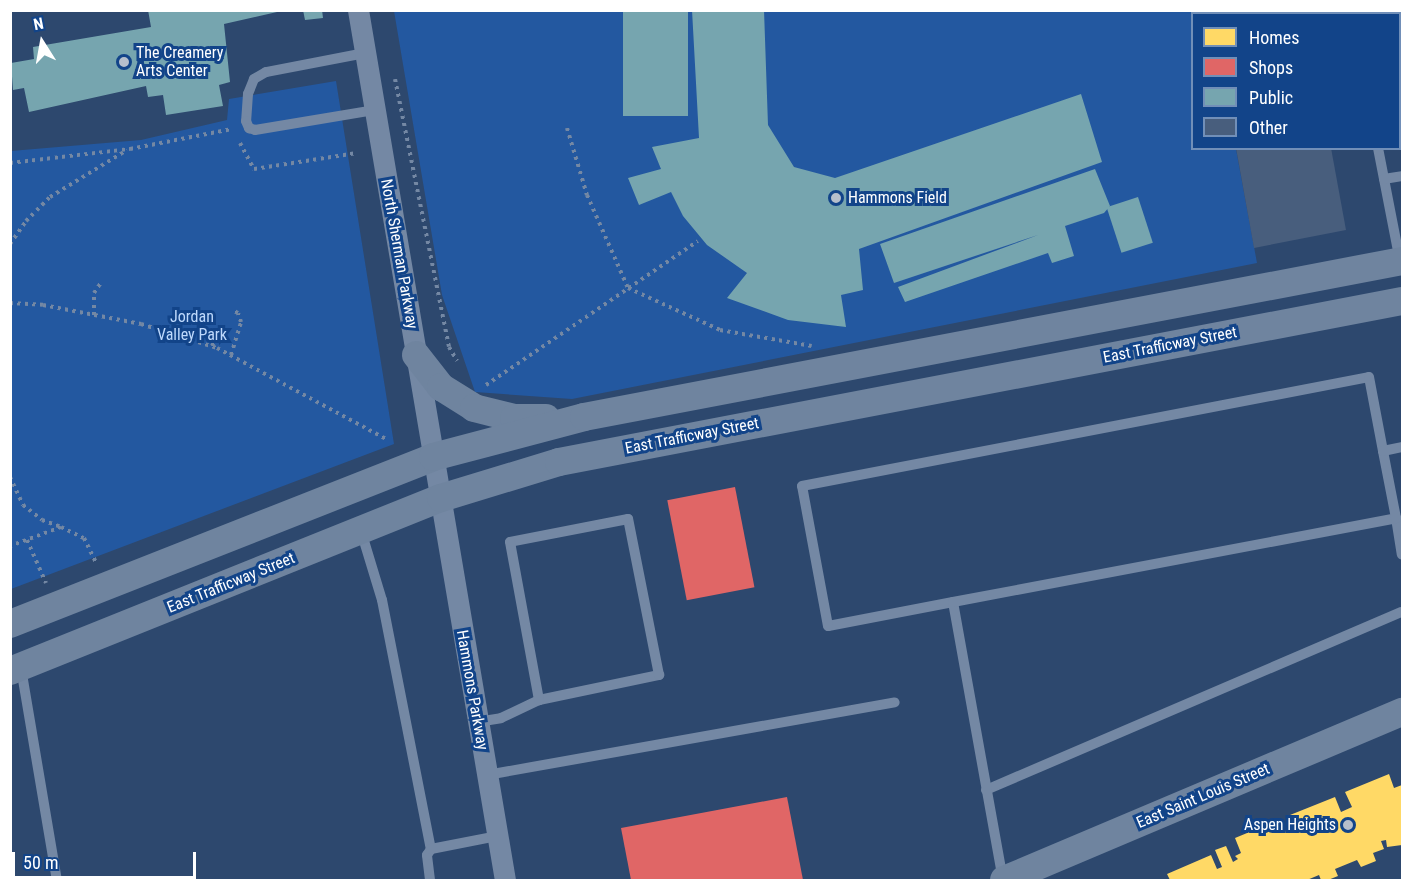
<!DOCTYPE html>
<style>
body{margin:0}
#map{position:relative;width:1413px;height:891px;overflow:hidden;background:#2d486e;font-family:"Roboto Condensed",sans-serif}
div>[style]{position:absolute}
.green>*{inset:0;background:#2358a0}
.homes>*{inset:0;background:#ffd966}
.shops>*{inset:0;background:#e06666;transform-origin:0 0}
.public>*{inset:0;background:#76a5af;transform-origin:0 0}
.building>*{inset:0;background:#485e7d;transform-origin:0 0}
.path>*{height:4px;margin-top:-2px;transform-origin:0;background:repeating-linear-gradient(90deg,#7488a4 0 3px,transparent 0 7.5px)}
.lane>*{height:10px;margin:-5px;padding:0 5px;transform-origin:5px;border-radius:5px;background:#7488a4}
.street>*{height:21px;margin:-10.5px;padding:0 10.5px;transform-origin:10.5px;border-radius:10.5px;background:#7488a4}
.secondary>*{height:28px;margin:-14px;padding:0 14px;transform-origin:14px;border-radius:14px;background:#6f849f}
.dots>*{width:16px;height:16px;translate:-50% -50%;box-sizing:border-box;border:3px solid #124489;border-radius:50%}
span{translate:-50% -50%;white-space:nowrap;text-align:center;line-height:1.15;-webkit-text-stroke:6px #124489;paint-order:stroke}
.poi-label{font-size:16px;color:#fff}
.left{translate:0 -50%;text-align:left}
.right{translate:-100% -50%;text-align:right}
.street-label{font-size:16px;color:#fff}
.park-label{font-size:16px;color:#bed9fc}
.frame{position:absolute;inset:0;border:12px solid #fff;pointer-events:none}
.legend{position:absolute;left:1191px;top:12px;width:210px;height:138px;box-sizing:border-box;background:#124489;border:2px solid #718fb8;margin:0;padding:8px 10px;list-style:none;font-size:18px;color:#fff}
.legend li{display:flex;align-items:center;gap:12px;height:30px}
.legend b{width:30px;border:2px solid #718fb8}
.north{position:absolute;left:12px;top:12px;width:60px;height:60px;-webkit-text-stroke:4px #124489;paint-order:stroke;rotate:349deg;font-size:16px;font-weight:700;line-height:24px;text-align:center;color:#fff}
.north::after{content:'';display:block;margin:auto;width:21px;height:27px;background:#fff;clip-path:polygon(50% 0,100% 100%,50% 72%,0 100%)}
.scale{position:absolute;left:12px;top:852px;width:184px;height:27px;box-sizing:border-box;border:3px solid #fff;border-top:0;padding-left:8px;font-size:18px;line-height:21px;white-space:nowrap;color:#fff;-webkit-text-stroke:4px #124489;paint-order:stroke}
</style>
<div id="map">
<div class="green">
<div style="clip-path:polygon(394px 11px,1211px 11px,1211px 13px,1192px 14px,1192px 148px,1236px 149px,1257px 263px,572px 399px,475px 392px,442px 295px)"></div>
<div style="clip-path:polygon(336px 81px,394px 444px,11px 589px,11px 151px,141px 140px,227px 120px,229px 99px)"></div>
</div>
<div class="homes">
<div style="clip-path:polygon(1389px 774px,1394px 788px,1402px 785px,1402px 845px,1387px 847px,1386px 840px,1381px 841px,1384px 849px,1373px 853px,1376px 861px,1361px 867px,1357px 860px,1335px 869px,1338px 876px,1328px 880px,1321px 880px,1319px 875px,1307px 880px,1170px 880px,1167px 874px,1211px 855px,1217px 869px,1222px 867px,1215px 850px,1226px 846px,1233px 862px,1238px 859px,1235px 856px,1241px 853px,1235px 838px,1281px 819px,1286px 833px,1296px 830px,1290px 815px,1335px 797px,1341px 812px,1352px 807px,1345px 792px)"></div>
</div>
<div class="shops">
<div style="left:735px;top:487px;width:102px;height:69px;rotate:79deg"></div>
<div style="clip-path:polygon(787px 797px,803px 880px,631px 880px,621px 828px)"></div>
</div>
<div class="public">
<div style="clip-path:polygon(148px 10px,277px 12px,224px 24px,230px 82px,219px 85px,223px 106px,166px 115px,163px 95px,148px 97px,146px 86px,29px 112px,24px 88px,13px 90px,11px 63px,34px 59px,33px 47px,151px 27px)"></div>
<div style="clip-path:polygon(303px 10px,322px 10px,323px 18px,305px 20px)"></div>
<div style="left:623px;top:10px;width:65px;height:106px"></div>
<div style="clip-path:polygon(692px 10px,764px 10px,768px 125px,794px 167px,835px 178px,1081px 94px,1102px 162px,859px 249px,863px 290px,841px 295px,846px 327px,788px 320px,727px 298px,747px 273px,707px 245px,683px 216px,671px 192px,639px 205px,628px 178px,661px 169px,652px 147px,699px 138px)"></div>
<div style="clip-path:polygon(1095px 169px,1110px 206px,1104px 213px,1065px 226px,1074px 256px,1052px 263px,1048px 253px,905px 302px,898px 287px,1038px 235px,894px 283px,880px 244px)"></div>
<div style="left:1138px;top:197px;width:48px;height:33px;rotate:72deg"></div>
</div>
<div class="building">
<div style="left:1211px;top:10px;width:95px;height:4px"></div>
<div style="clip-path:polygon(1236px 148px,1331px 148px,1346px 230px,1254px 248px)"></div>
</div>
<div class="path">
<div style="left:395px;top:79px;width:273px;rotate:78.6deg"></div>
<div style="left:449px;top:347px;width:16px;rotate:60deg"></div>
<div style="left:567px;top:128px;width:70px;rotate:73.4deg"></div>
<div style="left:587px;top:195px;width:102px;rotate:66.2deg"></div>
<div style="left:628px;top:288px;width:101px;rotate:24.5deg"></div>
<div style="left:720px;top:330px;width:93px;rotate:9.9deg"></div>
<div style="left:240px;top:143px;width:30px;rotate:62deg"></div>
<div style="left:254px;top:169px;width:104px;rotate:-8.8deg"></div>
<div style="left:10px;top:163px;width:121px;rotate:-6.7deg"></div>
<div style="left:130px;top:149px;width:104px;rotate:-11.1deg"></div>
<div style="left:10px;top:244px;width:28px;rotate:-55deg"></div>
<div style="left:26px;top:221px;width:34px;rotate:-45deg"></div>
<div style="left:50px;top:197px;width:90px;rotate:-31.4deg"></div>
<div style="left:10px;top:303px;width:33px;rotate:3deg"></div>
<div style="left:43px;top:305px;width:100px;rotate:11deg"></div>
<div style="left:141px;top:324px;width:80px;rotate:17.5deg"></div>
<div style="left:217px;top:348px;width:192px;rotate:28.3deg"></div>
<div style="left:94px;top:315px;width:22px;rotate:-90deg"></div>
<div style="left:94px;top:293px;width:11px;rotate:-56deg"></div>
<div style="left:212px;top:346px;width:14px;rotate:-65deg"></div>
<div style="left:231px;top:355px;width:34px;rotate:-73deg"></div>
<div style="left:241px;top:322px;width:9px;rotate:-108deg"></div>
<div style="left:238px;top:313px;width:7px;rotate:-153deg"></div>
<div style="left:486px;top:385px;width:256px;rotate:-34.2deg"></div>
<div style="left:10px;top:477px;width:31px;rotate:65deg"></div>
<div style="left:23px;top:505px;width:24px;rotate:38deg"></div>
<div style="left:42px;top:520px;width:20px;rotate:20deg"></div>
<div style="left:61px;top:527px;width:54px;rotate:159.6deg"></div>
<div style="left:61px;top:527px;width:25px;rotate:26deg"></div>
<div style="left:84px;top:538px;width:28px;rotate:64deg"></div>
<div style="left:27px;top:540px;width:47px;rotate:66.2deg"></div>
</div>
<div class="lane">
<div style="left:1351px;top:10px;width:4px;rotate:90deg"></div>
<div style="left:365px;top:53px;width:101px;rotate:169.1deg"></div>
<div style="left:266px;top:72px;width:14px;rotate:150deg"></div>
<div style="left:254px;top:79px;width:16px;rotate:112deg"></div>
<div style="left:248px;top:94px;width:27px;rotate:94deg"></div>
<div style="left:246px;top:121px;width:8px;rotate:67deg"></div>
<div style="left:249px;top:128px;width:6px;rotate:18deg"></div>
<div style="left:255px;top:130px;width:122px;rotate:-9.5deg"></div>
<div style="left:1378px;top:148px;width:115px;rotate:79deg"></div>
<div style="left:1384px;top:179px;width:18px;rotate:-9deg"></div>
<div style="left:1396px;top:518px;width:37px;rotate:81deg"></div>
<div style="left:361px;top:531px;width:72px;rotate:73.1deg"></div>
<div style="left:382px;top:600px;width:254px;rotate:78.9deg"></div>
<div style="left:953px;top:602px;width:127px;rotate:169.1deg"></div>
<div style="left:828px;top:626px;width:142px;rotate:-100.5deg"></div>
<div style="left:802px;top:486px;width:577px;rotate:-10.88deg"></div>
<div style="left:1369px;top:377px;width:75px;rotate:79.3deg"></div>
<div style="left:21px;top:668px;width:215px;rotate:80.4deg"></div>
<div style="left:477px;top:722px;width:24px;rotate:-9deg"></div>
<div style="left:501px;top:718px;width:42px;rotate:-25.3deg"></div>
<div style="left:539px;top:700px;width:123px;rotate:-11.8deg"></div>
<div style="left:659px;top:675px;width:159px;rotate:-101.2deg"></div>
<div style="left:628px;top:519px;width:120px;rotate:169deg"></div>
<div style="left:510px;top:542px;width:161px;rotate:79.6deg"></div>
<div style="left:487px;top:775px;width:414px;rotate:-10.1deg"></div>
<div style="left:986px;top:790px;width:452px;rotate:-23.2deg"></div>
<div style="left:430px;top:880px;width:25px;rotate:-97deg"></div>
<div style="left:427px;top:855px;width:7px;rotate:-56deg"></div>
<div style="left:431px;top:849px;width:67px;rotate:-11.1deg"></div>
<div style="left:1003px;top:880px;width:282px;rotate:-100.2deg"></div>
<div style="left:953px;top:602px;width:451px;rotate:-10.7deg"></div>
<div style="left:1396px;top:518px;width:68px;rotate:-101deg"></div>
<div style="left:1383px;top:451px;width:19px;rotate:-12deg"></div>
</div>
<div class="street">
<div style="left:358px;top:10px;width:882px;rotate:80.41deg"></div>
</div>
<div class="secondary">
<div style="left:416px;top:355px;width:41px;rotate:52deg"></div>
<div style="left:441px;top:387px;width:39px;rotate:32deg"></div>
<div style="left:474px;top:408px;width:41px;rotate:14deg"></div>
<div style="left:514px;top:418px;width:32px"></div>
<div style="left:10px;top:624px;width:455px;rotate:-21.5deg"></div>
<div style="left:433px;top:457px;width:156px;rotate:-14.8deg"></div>
<div style="left:584px;top:417px;width:833px;rotate:-10.8deg"></div>
<div style="left:10px;top:671px;width:464px;rotate:-21.9deg"></div>
<div style="left:441px;top:498px;width:123px;rotate:-17deg"></div>
<div style="left:559px;top:462px;width:858px;rotate:-10.81deg"></div>
<div style="left:1004px;top:880px;width:432px;rotate:-22.9deg"></div>
</div>
<div class="dots">
<div style="left:124px;top:62px;background:#b6bfcc"></div>
<div style="left:836px;top:198px;background:#b6bfcc"></div>
<div style="left:1348px;top:825px;background:#b6bfcc"></div>
</div>
<div class="poi-label">
<span class="left" style="left:136px;top:62px">The Creamery<br>Arts Center</span>
<span class="left" style="left:848px;top:198px">Hammons Field</span>
<span class="right" style="left:1336px;top:825px">Aspen Heights</span>
</div>
<div class="street-label">
<span style="left:399px;top:254px;rotate:80deg">North Sherman Parkway</span>
<span style="left:1170px;top:345px;rotate:-11deg">East Trafficway Street</span>
<span style="left:692px;top:436px;rotate:-11deg">East Trafficway Street</span>
<span style="left:231px;top:583px;rotate:-22deg">East Trafficway Street</span>
<span style="left:472px;top:690px;rotate:80deg">Hammons Parkway</span>
<span style="left:1203px;top:796px;rotate:-23deg">East Saint Louis Street</span>
</div>
<div class="park-label">
<span style="left:192px;top:326px">Jordan<br>Valley Park</span>
</div>
<div class="frame"></div>
<ul class="legend">
<li><b style="height:16px;background:#ffd966"></b>Homes</li>
<li><b style="height:16px;background:#e06666"></b>Shops</li>
<li><b style="height:16px;background:#76a5af"></b>Public</li>
<li><b style="height:16px;background:#485e7d"></b>Other</li>
</ul>
<div class="north">N</div>
<div class="scale">50 m</div>
</div>
